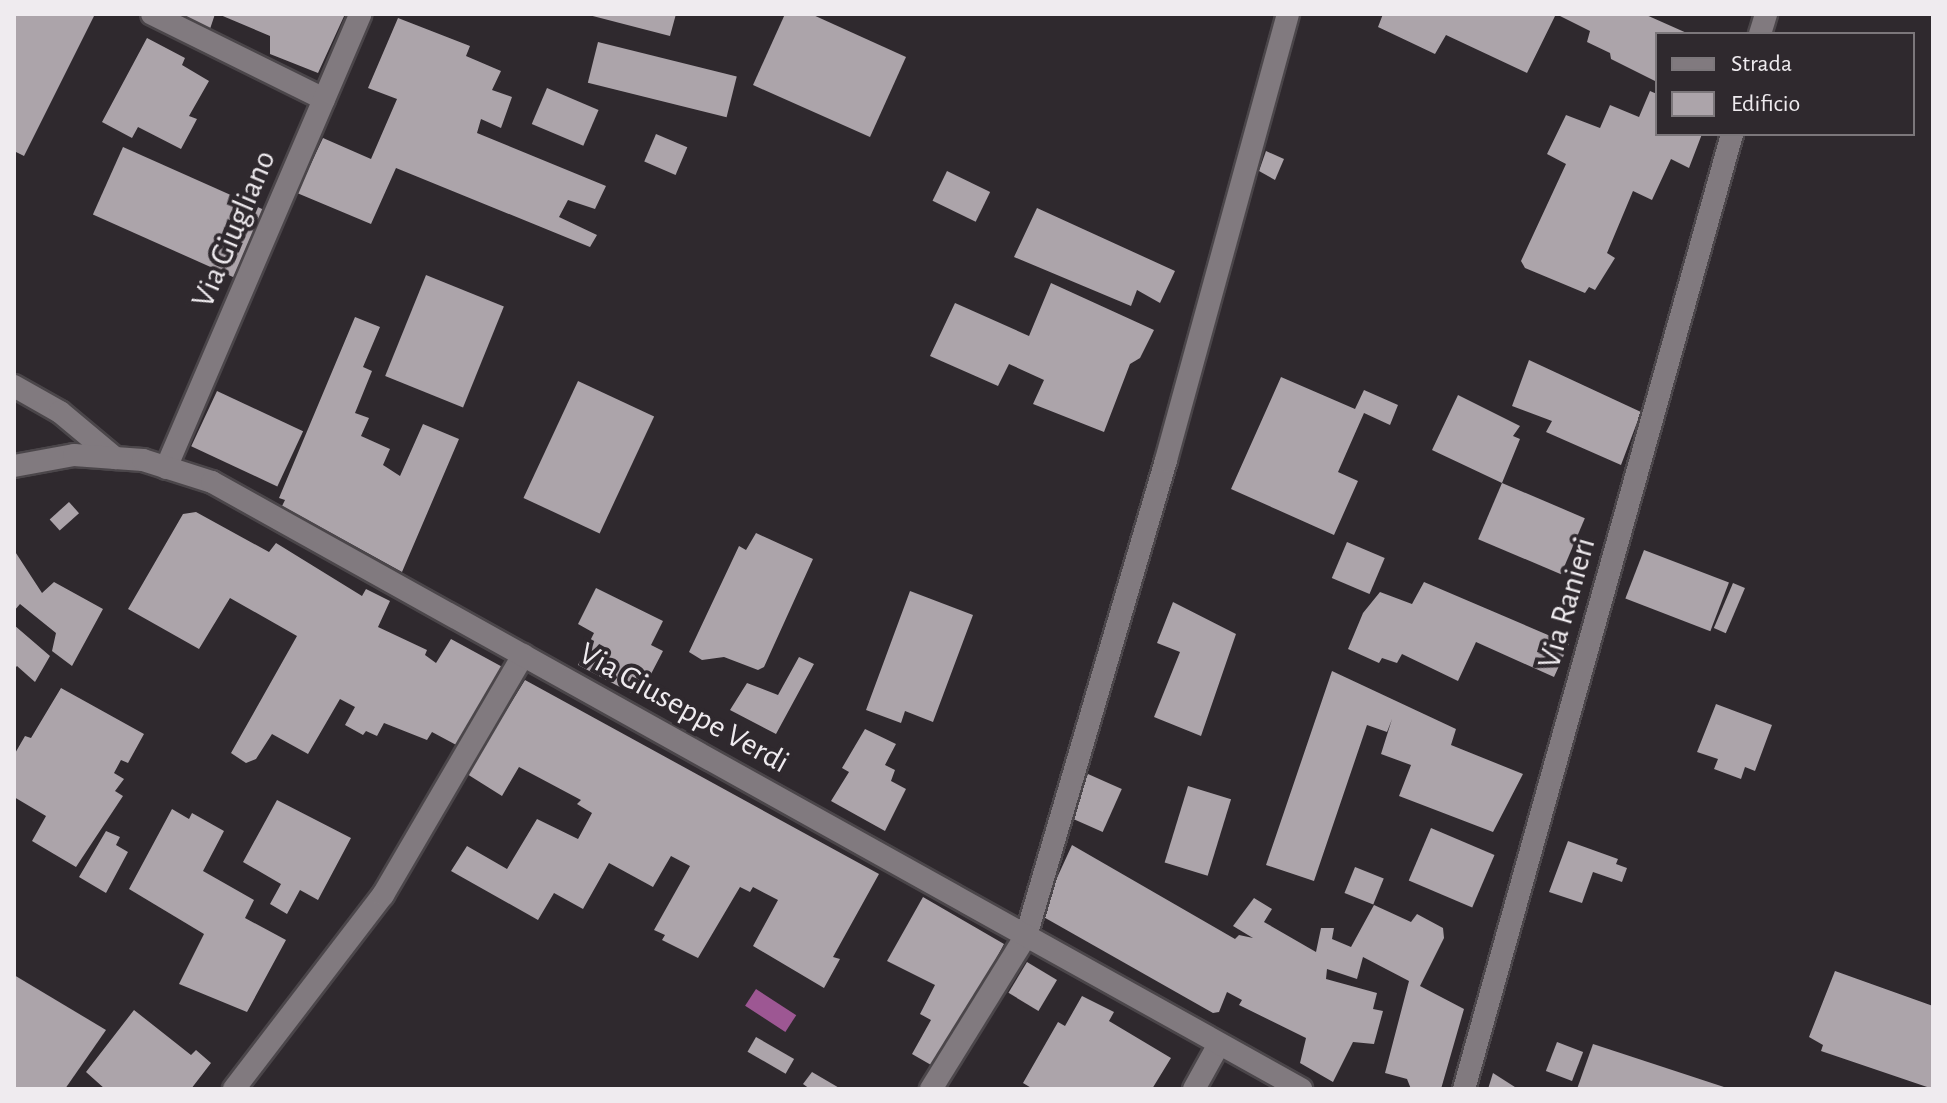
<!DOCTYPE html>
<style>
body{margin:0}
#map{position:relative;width:1947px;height:1103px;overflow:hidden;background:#2f292e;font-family:"Alegreya Sans",sans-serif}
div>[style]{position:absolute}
.water>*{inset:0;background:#9d5793;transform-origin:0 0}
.building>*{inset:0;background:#aca4aa;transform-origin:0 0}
.roads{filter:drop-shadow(2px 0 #4b464a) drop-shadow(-2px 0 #4b464a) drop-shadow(0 2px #4b464a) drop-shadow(0 -2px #4b464a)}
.minor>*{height:22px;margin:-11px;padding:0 11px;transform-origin:11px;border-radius:11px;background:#817a7f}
.tertiary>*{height:22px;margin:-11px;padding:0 11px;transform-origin:11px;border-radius:11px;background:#817a7f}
span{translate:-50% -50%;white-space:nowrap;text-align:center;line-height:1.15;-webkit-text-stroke:8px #2f292e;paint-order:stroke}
.street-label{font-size:32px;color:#efebef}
.frame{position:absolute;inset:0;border:16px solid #efebef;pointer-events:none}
.legend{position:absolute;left:1655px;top:32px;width:260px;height:104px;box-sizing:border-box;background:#2f292e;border:2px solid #7c777b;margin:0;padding:10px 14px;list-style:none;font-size:24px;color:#efebef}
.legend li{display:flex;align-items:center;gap:16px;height:40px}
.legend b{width:40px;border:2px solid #7c777b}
</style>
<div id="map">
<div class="water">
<div style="left:756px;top:989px;width:48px;height:20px;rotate:33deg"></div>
</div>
<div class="building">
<div style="clip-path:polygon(14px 14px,95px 14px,24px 156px,14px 151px)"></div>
<div style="clip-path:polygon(180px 14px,215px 14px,210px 29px)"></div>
<div style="clip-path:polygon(218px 14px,345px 14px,318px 73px,270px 54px,270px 36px)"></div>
<div style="clip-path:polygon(585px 14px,676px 14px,670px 36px)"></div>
<div style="clip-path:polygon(785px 14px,811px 14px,906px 57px,870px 137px,753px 85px)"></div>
<div style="clip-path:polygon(1383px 14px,1644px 14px,1689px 34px,1657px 34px,1657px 82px,1611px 59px,1610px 53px,1587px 42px,1590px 31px,1556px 14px,1527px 73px,1446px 35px,1435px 54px,1378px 27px)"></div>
<div style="clip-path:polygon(398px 18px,470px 46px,466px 56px,501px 71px,492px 90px,512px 97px,501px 128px,481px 119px,477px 133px,606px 186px,595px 209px,568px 200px,559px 217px,597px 235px,590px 247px,396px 168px,371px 224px,297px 193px,323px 138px,371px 159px,397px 99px,368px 88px)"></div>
<div style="clip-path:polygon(147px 38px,185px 58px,182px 65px,209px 81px,189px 116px,197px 119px,181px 149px,138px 127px,132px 138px,102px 122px)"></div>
<div style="left:598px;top:42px;width:143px;height:42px;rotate:14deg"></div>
<div style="left:547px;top:88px;width:56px;height:39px;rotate:23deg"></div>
<div style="clip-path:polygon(1650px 91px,1657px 94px,1657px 134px,1702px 134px,1689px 168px,1671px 159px,1652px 200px,1633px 191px,1607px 253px,1615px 258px,1595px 290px,1589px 287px,1585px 293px,1525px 268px,1521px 261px,1566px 164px,1547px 154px,1566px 115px,1600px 128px,1610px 105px,1639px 117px)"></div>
<div style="left:656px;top:134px;width:34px;height:30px;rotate:23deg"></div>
<div style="left:123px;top:147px;width:154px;height:74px;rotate:24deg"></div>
<div style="clip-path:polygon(1266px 151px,1284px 159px,1275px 180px,1259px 171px)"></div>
<div style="left:947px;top:171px;width:48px;height:33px;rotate:26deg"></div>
<div style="clip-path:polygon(1037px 208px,1175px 271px,1160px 303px,1137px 290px,1131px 306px,1014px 257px)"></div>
<div style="left:426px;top:275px;width:84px;height:109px;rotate:22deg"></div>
<div style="clip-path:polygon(1051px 283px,1154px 330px,1140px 358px,1130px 364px,1104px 432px,1033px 404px,1044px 380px,1009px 364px,998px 386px,930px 356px,955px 303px,1029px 336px)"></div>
<div style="clip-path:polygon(355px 317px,380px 327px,363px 367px,372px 371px,355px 413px,369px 418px,361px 436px,390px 449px,383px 465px,400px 476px,423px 424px,459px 439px,402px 572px,282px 506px,285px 500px,279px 498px)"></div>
<div style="clip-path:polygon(1529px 360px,1641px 412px,1621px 465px,1546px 432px,1552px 421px,1512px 406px)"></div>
<div style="clip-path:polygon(1281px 377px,1355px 409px,1364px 390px,1398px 405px,1390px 425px,1364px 413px,1338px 472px,1358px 481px,1334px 535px,1231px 489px)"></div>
<div style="left:578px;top:381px;width:84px;height:129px;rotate:25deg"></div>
<div style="left:217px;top:391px;width:95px;height:61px;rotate:25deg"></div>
<div style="clip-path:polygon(1458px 395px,1520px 426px,1513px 436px,1520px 439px,1502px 483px,1432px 450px)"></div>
<div style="left:1502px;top:483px;width:90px;height:61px;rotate:23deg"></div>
<div style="left:69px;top:502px;width:15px;height:26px;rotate:48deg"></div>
<div style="clip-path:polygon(196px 512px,269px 552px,276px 543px,362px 596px,366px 589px,390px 601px,378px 627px,427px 650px,425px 655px,436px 663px,451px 639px,508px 670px,460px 747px,432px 732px,427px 740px,384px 723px,377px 736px,366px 731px,363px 735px,345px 725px,355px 707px,340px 699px,308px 754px,272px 734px,256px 759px,246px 763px,231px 753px,297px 636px,230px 598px,199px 649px,128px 609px,183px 514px)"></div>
<div style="clip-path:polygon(756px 533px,813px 559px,764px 667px,758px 670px,724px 657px,702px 660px,689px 652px,739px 546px,746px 550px)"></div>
<div style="left:1347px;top:542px;width:41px;height:39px;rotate:23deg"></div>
<div style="clip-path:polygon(14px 550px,42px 593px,54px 582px,103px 609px,72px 666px,52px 651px,56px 633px,20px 604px,14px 611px)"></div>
<div style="left:1644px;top:550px;width:91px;height:52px;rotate:21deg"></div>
<div style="clip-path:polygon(1424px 582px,1569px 644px,1554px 677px,1476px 642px,1458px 681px,1402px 654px,1397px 663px,1382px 658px,1379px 663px,1348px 649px,1363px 613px,1380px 592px,1412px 604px)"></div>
<div style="left:1733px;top:583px;width:13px;height:49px;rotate:23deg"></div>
<div style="clip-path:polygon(596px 588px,663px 621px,651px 645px,663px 651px,639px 697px,578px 665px,594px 633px,578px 624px)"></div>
<div style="clip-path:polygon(910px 591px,973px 615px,933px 722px,905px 711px,901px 723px,866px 710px)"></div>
<div style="clip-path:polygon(1173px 602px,1236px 634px,1201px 736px,1154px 717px,1180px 652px,1157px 643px)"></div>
<div style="clip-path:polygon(14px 625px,50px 656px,35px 682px,17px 666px,14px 669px)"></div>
<div style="clip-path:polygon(799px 657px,814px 664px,776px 734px,730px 710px,747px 683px,778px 695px)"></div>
<div style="clip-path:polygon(1332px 671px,1456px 729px,1451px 745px,1523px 774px,1493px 832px,1399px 796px,1411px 765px,1381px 754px,1392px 719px,1387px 732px,1367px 725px,1314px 881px,1266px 865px)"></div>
<div style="clip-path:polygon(525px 680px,879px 874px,833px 957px,840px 959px,824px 988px,753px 946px,778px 900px,753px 887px,750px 892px,740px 887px,698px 958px,662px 940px,665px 935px,654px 930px,690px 866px,671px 856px,653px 887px,609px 863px,583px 909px,554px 893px,538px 920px,451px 871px,467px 846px,507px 869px,537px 819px,578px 839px,592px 813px,577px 804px,581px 800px,519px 767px,502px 796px,467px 774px)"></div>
<div style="clip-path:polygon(61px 688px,144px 734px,128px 763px,121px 760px,114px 773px,124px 779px,115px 791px,123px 796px,76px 867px,32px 841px,46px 816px,14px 797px,14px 755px,25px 736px,31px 738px)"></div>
<div style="clip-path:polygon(1716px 704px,1772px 725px,1755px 771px,1745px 767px,1741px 779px,1714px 769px,1718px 759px,1697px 752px)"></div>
<div style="clip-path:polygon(865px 729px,896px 744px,885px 765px,895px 770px,891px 781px,906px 789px,885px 831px,831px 801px,849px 772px,842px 768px)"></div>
<div style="left:1088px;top:774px;width:37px;height:47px;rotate:24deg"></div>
<div style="left:1188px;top:786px;width:45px;height:80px;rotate:17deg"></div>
<div style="clip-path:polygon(277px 800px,351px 838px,318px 900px,300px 890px,287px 914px,270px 904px,281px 884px,243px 862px)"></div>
<div style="clip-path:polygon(172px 809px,189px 819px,192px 813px,224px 831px,203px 871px,254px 900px,245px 918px,286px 940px,247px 1012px,179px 984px,204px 934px,129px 889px)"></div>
<div style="left:1431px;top:828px;width:69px;height:57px;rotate:23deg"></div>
<div style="clip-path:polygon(106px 831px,120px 837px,116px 845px,128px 852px,106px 893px,79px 877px)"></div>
<div style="clip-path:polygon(1568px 841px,1618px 859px,1616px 864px,1627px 868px,1622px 882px,1593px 872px,1582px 903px,1549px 892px)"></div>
<div style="clip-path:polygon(1072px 845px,1235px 939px,1239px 935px,1253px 938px,1233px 926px,1254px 898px,1272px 909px,1264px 922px,1316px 952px,1321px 928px,1334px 928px,1332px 939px,1351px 947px,1374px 905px,1411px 922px,1417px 914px,1443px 928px,1444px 938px,1420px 986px,1464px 1009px,1441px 1089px,1411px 1089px,1407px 1079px,1385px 1073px,1409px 981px,1363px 957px,1357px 979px,1327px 969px,1326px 979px,1377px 993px,1373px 1009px,1383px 1011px,1374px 1044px,1353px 1042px,1333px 1082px,1300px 1063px,1306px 1038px,1239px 1005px,1242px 1000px,1227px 992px,1219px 1012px,1213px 1013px,1040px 915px)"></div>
<div style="left:1355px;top:867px;width:31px;height:28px;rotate:22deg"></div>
<div style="clip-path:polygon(923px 897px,1004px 944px,985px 980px,989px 983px,938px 1069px,912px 1054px,931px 1020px,920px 1014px,935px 985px,887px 961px)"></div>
<div style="left:1027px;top:962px;width:35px;height:36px;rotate:31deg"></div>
<div style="clip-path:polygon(1835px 971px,1933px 1006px,1933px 1089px,1821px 1051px,1823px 1045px,1809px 1037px)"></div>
<div style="clip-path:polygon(14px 975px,106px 1030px,65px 1089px,14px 1089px)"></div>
<div style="clip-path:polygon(1082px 996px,1114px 1012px,1109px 1021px,1171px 1058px,1152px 1089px,1033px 1089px,1023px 1083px,1058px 1022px,1065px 1026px)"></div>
<div style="clip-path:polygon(134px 1010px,191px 1055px,196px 1050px,211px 1063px,191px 1089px,105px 1089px,86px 1072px)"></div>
<div style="left:756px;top:1037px;width:44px;height:17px;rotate:30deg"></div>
<div style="left:1557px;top:1042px;width:28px;height:31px;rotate:21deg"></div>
<div style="clip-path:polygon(1593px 1044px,1727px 1088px,1726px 1089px,1577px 1089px)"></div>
<div style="clip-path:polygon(812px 1072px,841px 1089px,810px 1089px,803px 1084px)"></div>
<div style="clip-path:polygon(1493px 1073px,1518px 1089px,1488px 1089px)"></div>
</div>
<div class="roads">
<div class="minor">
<div style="left:152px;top:14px;width:192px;rotate:26.3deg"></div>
<div style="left:1760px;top:34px;width:21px;rotate:-73deg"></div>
<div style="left:14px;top:386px;width:53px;rotate:29.5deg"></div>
<div style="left:60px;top:412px;width:72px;rotate:39.9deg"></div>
<div style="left:166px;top:468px;width:494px;rotate:-66.8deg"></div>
<div style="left:234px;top:1089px;width:245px;rotate:-52.5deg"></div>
<div style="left:383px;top:895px;width:278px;rotate:-59.7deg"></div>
<div style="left:931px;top:1089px;width:180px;rotate:-58.2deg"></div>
<div style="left:1026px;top:936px;width:496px;rotate:-73.6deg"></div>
<div style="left:1166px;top:460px;width:462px;rotate:-74.7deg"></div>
<div style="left:1194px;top:1089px;width:51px;rotate:-60.9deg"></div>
<div style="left:1464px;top:1089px;width:992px;rotate:-74.32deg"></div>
</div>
<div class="tertiary">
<div style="left:14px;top:466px;width:61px;rotate:-10.4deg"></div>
<div style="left:74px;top:455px;width:69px;rotate:4.1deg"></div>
<div style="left:143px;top:460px;width:72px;rotate:17.7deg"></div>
<div style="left:212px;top:482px;width:1247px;rotate:29.13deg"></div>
</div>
</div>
<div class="street-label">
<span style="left:234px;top:229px;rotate:-67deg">Via Giugliano</span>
<span style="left:1567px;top:603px;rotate:-74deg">Via Ranieri</span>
<span style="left:684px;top:708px;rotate:29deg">Via Giuseppe Verdi</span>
</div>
<div class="frame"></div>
<ul class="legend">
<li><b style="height:10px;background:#817a7f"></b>Strada</li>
<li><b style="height:22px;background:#aca4aa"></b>Edificio</li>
</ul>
</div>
